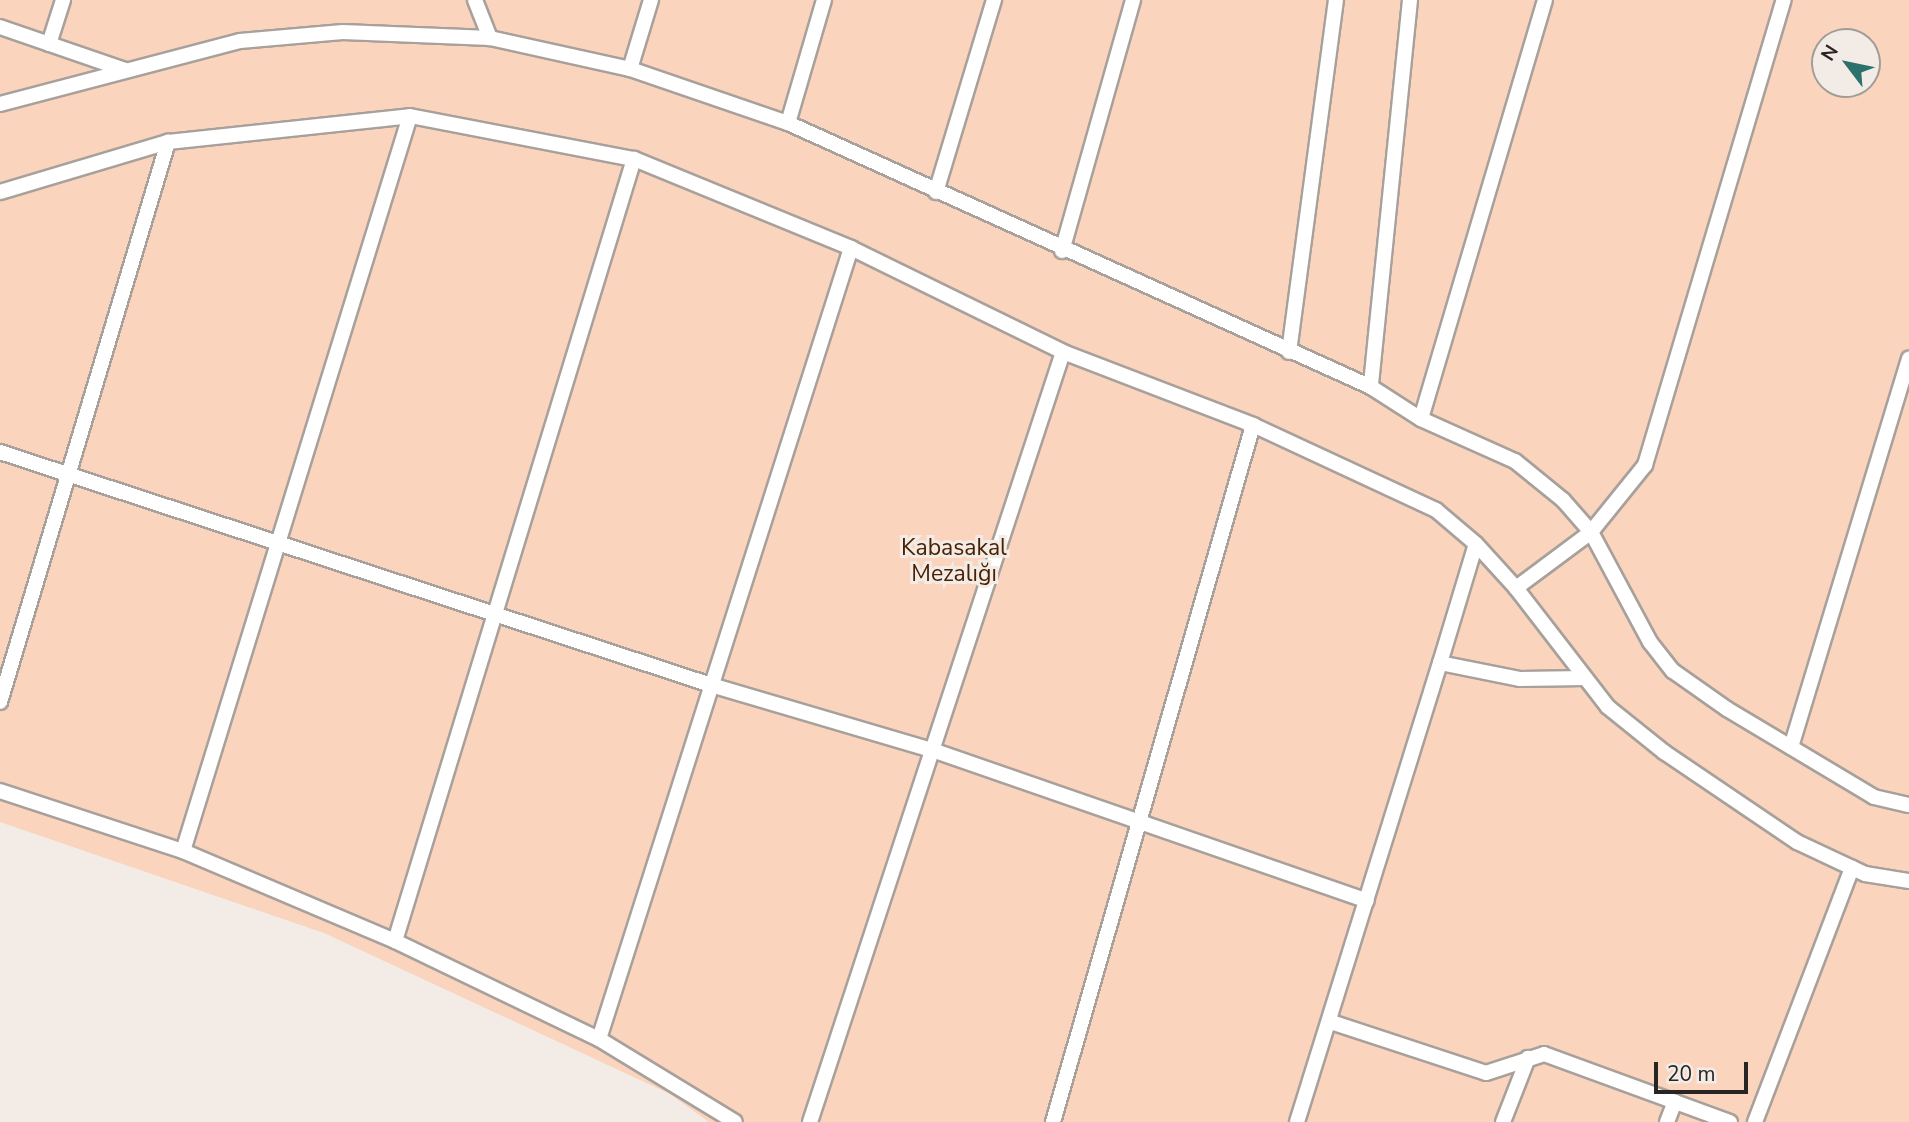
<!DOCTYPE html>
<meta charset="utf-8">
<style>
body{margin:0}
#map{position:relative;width:1909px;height:1122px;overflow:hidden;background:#f3ebe5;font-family:"Nunito Sans",sans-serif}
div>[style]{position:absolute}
.green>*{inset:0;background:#fad4bd}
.roads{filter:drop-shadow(2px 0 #a8a09b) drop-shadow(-2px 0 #a8a09b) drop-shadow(0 2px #a8a09b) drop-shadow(0 -2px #a8a09b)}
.lane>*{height:14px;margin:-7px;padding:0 7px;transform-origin:7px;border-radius:7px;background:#fff}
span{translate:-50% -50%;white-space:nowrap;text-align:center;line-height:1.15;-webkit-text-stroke:6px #f3ebe5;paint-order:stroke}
.park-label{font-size:23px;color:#4a2102}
.north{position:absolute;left:1811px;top:28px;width:70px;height:70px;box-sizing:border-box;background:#f3ebe5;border:2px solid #a29c97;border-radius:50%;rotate:302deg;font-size:19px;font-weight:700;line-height:28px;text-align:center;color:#292523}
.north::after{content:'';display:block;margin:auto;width:24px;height:32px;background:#2a726b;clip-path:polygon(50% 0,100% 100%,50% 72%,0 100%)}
.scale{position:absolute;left:1654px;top:1062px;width:94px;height:32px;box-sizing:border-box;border:4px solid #292523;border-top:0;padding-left:9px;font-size:21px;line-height:24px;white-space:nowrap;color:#292523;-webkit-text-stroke:5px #f3ebe5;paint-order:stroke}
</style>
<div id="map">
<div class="green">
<div style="clip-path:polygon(evenodd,0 0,1909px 0,1909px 1122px,709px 1122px,670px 1094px,324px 933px,0 822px,0 0,1825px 42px,1867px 42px,1867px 84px,1825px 84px,1825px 42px)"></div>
</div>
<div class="roads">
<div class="lane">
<div style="left:475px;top:0;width:41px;rotate:68.5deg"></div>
<div style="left:1410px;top:0;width:389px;rotate:95.8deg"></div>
<div style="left:1371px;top:387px;width:59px;rotate:32.6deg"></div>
<div style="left:1545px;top:0;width:437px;rotate:106.5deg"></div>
<div style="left:1421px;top:419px;width:103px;rotate:24.1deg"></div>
<div style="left:1515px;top:461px;width:62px;rotate:39.1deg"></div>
<div style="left:1563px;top:500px;width:43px;rotate:48.8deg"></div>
<div style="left:1591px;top:532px;width:125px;rotate:61.8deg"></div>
<div style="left:1650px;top:642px;width:37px;rotate:52deg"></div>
<div style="left:1673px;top:671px;width:66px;rotate:35.1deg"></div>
<div style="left:1727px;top:709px;width:171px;rotate:30.9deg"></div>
<div style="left:1874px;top:797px;width:36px;rotate:13deg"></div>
<div style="left:0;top:27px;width:132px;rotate:19deg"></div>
<div style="left:49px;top:44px;width:46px;rotate:-72.3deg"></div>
<div style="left:630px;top:69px;width:72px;rotate:-73.1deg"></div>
<div style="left:0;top:104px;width:248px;rotate:-14.7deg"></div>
<div style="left:240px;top:41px;width:103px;rotate:-5deg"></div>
<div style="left:343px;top:32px;width:147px;rotate:2.3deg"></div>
<div style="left:490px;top:38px;width:143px;rotate:12.5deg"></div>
<div style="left:630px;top:69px;width:167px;rotate:18.9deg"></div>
<div style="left:788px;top:123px;width:640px;rotate:24.36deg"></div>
<div style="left:788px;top:123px;width:128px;rotate:-73.7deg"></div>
<div style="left:0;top:192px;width:175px;rotate:-16.6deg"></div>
<div style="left:168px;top:142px;width:243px;rotate:-6.1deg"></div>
<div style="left:410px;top:116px;width:228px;rotate:10.9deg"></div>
<div style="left:634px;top:159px;width:235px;rotate:22.3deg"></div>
<div style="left:851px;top:248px;width:236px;rotate:26.1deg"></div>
<div style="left:1063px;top:352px;width:204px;rotate:21deg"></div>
<div style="left:1253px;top:425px;width:202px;rotate:24.9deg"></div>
<div style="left:1436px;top:510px;width:52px;rotate:40.4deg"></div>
<div style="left:1476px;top:544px;width:59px;rotate:47.7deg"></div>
<div style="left:1516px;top:588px;width:150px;rotate:52.3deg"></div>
<div style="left:1608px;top:707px;width:72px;rotate:38.8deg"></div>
<div style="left:1664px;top:752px;width:161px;rotate:34.1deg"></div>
<div style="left:1797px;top:842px;width:75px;rotate:25.2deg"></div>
<div style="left:1865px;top:874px;width:45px;rotate:9deg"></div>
<div style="left:936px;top:192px;width:201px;rotate:-73.2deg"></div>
<div style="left:1062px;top:251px;width:261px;rotate:-74.2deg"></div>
<div style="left:1289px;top:352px;width:355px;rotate:-82.4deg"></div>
<div style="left:0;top:452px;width:748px;rotate:18.14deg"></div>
<div style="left:711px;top:685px;width:230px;rotate:16.4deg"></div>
<div style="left:932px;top:750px;width:460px;rotate:19.1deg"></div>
<div style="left:1516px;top:588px;width:94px;rotate:-36.7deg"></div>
<div style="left:1591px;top:532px;width:86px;rotate:-51.1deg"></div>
<div style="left:1645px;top:465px;width:485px;rotate:-73.4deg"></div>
<div style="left:1440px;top:663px;width:124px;rotate:-73.2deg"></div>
<div style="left:0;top:702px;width:585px;rotate:-73.3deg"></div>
<div style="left:1791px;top:747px;width:406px;rotate:-73.1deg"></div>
<div style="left:0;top:791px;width:193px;rotate:18.2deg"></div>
<div style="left:183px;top:851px;width:230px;rotate:23deg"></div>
<div style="left:395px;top:941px;width:226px;rotate:25.7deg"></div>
<div style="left:599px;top:1039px;width:159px;rotate:31.4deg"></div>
<div style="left:183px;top:851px;width:769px;rotate:-72.84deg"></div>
<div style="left:395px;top:941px;width:818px;rotate:-73.01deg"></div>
<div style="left:1331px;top:1022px;width:163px;rotate:18.2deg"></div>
<div style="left:1486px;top:1073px;width:61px;rotate:-18.1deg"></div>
<div style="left:1544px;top:1054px;width:198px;rotate:20.1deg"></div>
<div style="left:599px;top:1039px;width:830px;rotate:-72.33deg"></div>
<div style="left:810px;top:1122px;width:810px;rotate:-71.81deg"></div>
<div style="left:1053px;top:1122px;width:725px;rotate:-73.99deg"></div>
<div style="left:1297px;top:1122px;width:481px;rotate:-72.7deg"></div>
<div style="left:1440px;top:663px;width:82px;rotate:11.3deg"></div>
<div style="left:1520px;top:679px;width:65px;rotate:-0.9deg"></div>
<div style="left:1503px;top:1122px;width:69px;rotate:-68.7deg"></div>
<div style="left:1667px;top:1122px;width:22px;rotate:-69deg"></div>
<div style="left:1755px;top:1122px;width:272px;rotate:-69.1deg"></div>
</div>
</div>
<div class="park-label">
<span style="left:954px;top:561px">Kabasakal<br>Mezalığı</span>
</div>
<div class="north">N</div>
<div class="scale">20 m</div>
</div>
